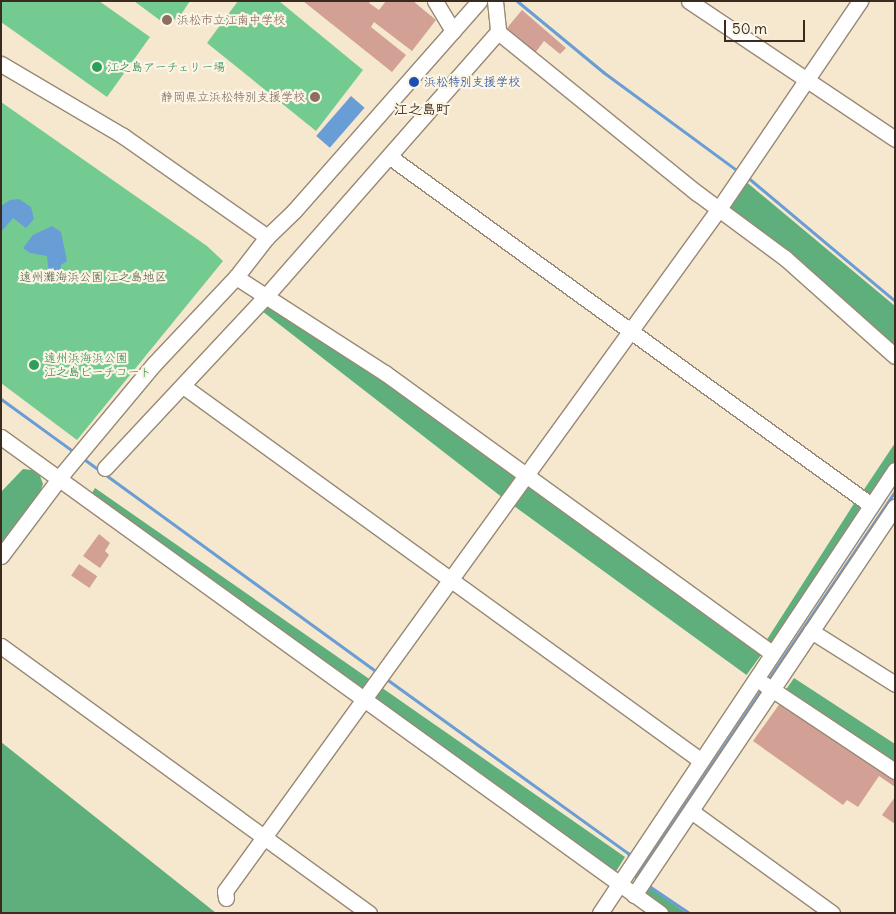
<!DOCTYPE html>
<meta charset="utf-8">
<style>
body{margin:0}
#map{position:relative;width:896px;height:914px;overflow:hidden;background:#f6e8ce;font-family:Delius,"Klee One",sans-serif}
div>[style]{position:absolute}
.green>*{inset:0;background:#73cb91}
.forest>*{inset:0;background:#5eaf7b;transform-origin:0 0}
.water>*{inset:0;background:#699dd5;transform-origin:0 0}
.stream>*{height:3px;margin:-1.5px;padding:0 1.5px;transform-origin:1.5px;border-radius:1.5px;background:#699dd5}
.building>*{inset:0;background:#d2a094;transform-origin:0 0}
.roads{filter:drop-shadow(1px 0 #988976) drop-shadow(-1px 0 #988976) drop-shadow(0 1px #988976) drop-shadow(0 -1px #988976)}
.minor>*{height:15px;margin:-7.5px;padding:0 7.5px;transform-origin:7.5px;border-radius:7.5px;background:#fff}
.dots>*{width:14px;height:14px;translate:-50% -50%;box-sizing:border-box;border:2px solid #fcf5e5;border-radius:50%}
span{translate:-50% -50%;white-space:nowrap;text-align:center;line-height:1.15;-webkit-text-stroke:4.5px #fcf5e5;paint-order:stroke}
.education-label{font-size:12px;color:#785e54}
.left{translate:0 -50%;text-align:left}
.right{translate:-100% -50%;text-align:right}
.leisure-label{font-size:12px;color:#27864d}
.transit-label{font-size:12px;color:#164399}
.park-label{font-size:12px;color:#4c5a40}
.neighbourhood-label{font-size:14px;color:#3b2a1e;font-weight:700}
.frame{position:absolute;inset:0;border:2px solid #3b2a1e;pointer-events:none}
.scale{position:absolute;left:724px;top:20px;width:81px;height:22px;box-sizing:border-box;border:2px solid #3b2a1e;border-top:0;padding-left:6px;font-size:15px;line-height:18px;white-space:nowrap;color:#3b2a1e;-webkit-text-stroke:4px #fcf5e5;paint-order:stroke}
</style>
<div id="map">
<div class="green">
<div style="clip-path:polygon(1px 1px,99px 1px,150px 37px,107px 97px,1px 22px)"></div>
<div style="clip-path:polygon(134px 1px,190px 1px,178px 19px,161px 21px)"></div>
<div style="clip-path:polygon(238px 1px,279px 1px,363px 70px,316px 131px,207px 43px)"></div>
<div style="clip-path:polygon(1px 102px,207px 246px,223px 261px,77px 440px,1px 383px)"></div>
</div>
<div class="forest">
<div style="clip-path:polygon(744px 180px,895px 306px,895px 350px,726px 206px)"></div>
<div style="clip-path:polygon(266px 306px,382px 378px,517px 478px,503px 498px,262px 311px)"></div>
<div style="clip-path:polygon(895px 443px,895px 465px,873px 498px,863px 491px)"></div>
<div style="clip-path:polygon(23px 469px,32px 470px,40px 476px,43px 484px,40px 492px,1px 543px,1px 492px)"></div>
<div style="left:529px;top:486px;width:287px;height:25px;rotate:36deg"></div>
<div style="clip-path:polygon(95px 488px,625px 857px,615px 873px,92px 493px)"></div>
<div style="clip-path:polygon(857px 499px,864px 510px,771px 645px,766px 641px)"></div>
<div style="clip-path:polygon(794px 678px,895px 744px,895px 765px,785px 691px)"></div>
<div style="clip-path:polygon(1px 742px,216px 913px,1px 913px)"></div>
<div style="clip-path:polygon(649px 887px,686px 913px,667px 913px,643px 896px)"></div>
</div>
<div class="water">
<div style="left:351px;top:96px;width:18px;height:53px;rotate:41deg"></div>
<div style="clip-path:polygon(19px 199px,31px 207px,34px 219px,26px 228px,13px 218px,1px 232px,1px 206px,10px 200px)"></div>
<div style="clip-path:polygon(52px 226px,61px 232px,67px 261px,61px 265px,61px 272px,49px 274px,47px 256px,30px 253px,23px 248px,33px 235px)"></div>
</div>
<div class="stream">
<div style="left:517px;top:1px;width:112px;rotate:39.5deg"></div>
<div style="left:603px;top:72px;width:167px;rotate:36.3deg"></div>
<div style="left:746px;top:176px;width:194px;rotate:40deg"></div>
<div style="left:1px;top:399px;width:90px;rotate:36deg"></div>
<div style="left:81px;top:457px;width:367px;rotate:36deg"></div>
<div style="left:385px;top:678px;width:299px;rotate:35.8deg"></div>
<div style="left:628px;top:853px;width:6px;rotate:72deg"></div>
<div style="left:767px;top:681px;width:229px;rotate:-56deg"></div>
<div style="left:636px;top:877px;width:226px;rotate:-56.2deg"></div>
<div style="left:646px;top:884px;width:52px;rotate:34deg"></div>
</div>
<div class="building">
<div style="clip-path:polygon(303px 1px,371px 1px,369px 3px,379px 10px,386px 1px,413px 1px,436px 20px,412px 51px,374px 22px,371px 27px,406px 55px,392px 72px)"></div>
<div style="clip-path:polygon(522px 10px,566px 48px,560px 54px,544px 41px,535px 53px,507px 28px)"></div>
<div style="clip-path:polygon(99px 534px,110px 543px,105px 551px,109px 555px,100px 568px,83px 556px)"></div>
<div style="left:79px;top:564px;width:22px;height:14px;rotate:34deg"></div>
<div style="clip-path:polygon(783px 699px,895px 777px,895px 787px,879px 776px,858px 807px,847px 800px,843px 805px,753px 741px)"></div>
<div style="clip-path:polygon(895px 797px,895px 824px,882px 815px)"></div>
</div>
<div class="roads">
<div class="minor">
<div style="left:435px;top:1px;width:35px;rotate:59deg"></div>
<div style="left:495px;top:1px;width:31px;rotate:84deg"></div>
<div style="left:498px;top:32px;width:256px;rotate:39deg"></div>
<div style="left:697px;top:193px;width:109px;rotate:36.5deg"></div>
<div style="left:785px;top:258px;width:147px;rotate:41.7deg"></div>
<div style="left:689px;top:1px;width:248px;rotate:33.8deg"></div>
<div style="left:1px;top:64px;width:142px;rotate:30.5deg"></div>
<div style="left:123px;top:136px;width:176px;rotate:35deg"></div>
<div style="left:390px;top:157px;width:594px;rotate:35.89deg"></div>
<div style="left:236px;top:277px;width:177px;rotate:32.8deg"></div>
<div style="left:385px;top:373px;width:476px;rotate:35.9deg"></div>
<div style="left:183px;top:386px;width:638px;rotate:35.88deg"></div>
<div style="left:1px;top:437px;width:813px;rotate:35.84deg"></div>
<div style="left:105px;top:468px;width:234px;rotate:-46.9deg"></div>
<div style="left:265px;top:297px;width:353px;rotate:-48.7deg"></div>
<div style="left:1px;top:556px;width:105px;rotate:-53.1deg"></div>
<div style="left:64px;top:472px;width:141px;rotate:-50.2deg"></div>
<div style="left:154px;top:364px;width:120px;rotate:-46.7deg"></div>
<div style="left:236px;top:277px;width:51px;rotate:-52.2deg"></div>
<div style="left:267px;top:237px;width:37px;rotate:-44deg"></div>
<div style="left:294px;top:211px;width:280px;rotate:-48.6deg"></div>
<div style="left:811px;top:631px;width:99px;rotate:32.2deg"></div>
<div style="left:1px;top:646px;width:455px;rotate:36deg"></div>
<div style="left:764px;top:684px;width:157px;rotate:33.6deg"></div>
<div style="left:691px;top:811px;width:174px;rotate:35.9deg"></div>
<div style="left:634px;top:895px;width:468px;rotate:-56.1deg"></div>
<div style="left:226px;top:898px;width:7px;rotate:-98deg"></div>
<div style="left:225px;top:891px;width:841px;rotate:-54.1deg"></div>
<div style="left:718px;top:210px;width:253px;rotate:-55.8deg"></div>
<div style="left:600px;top:913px;width:532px;rotate:-56.34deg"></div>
</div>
</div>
<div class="dots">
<div style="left:167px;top:20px;background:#8d6e63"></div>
<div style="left:97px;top:67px;background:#2e9e5b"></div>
<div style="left:414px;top:82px;background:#1a4fb4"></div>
<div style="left:315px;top:97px;background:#8d6e63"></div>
<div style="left:34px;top:365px;background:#2e9e5b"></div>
</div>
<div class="education-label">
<span class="left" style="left:177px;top:20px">浜松市立江南中学校</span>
<span class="right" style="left:305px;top:97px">静岡県立浜松特別支援学校</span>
</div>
<div class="leisure-label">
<span class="left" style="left:107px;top:67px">江之島アーチェリー場</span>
<span class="left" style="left:44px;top:365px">遠州浜海浜公園<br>江之島ビーチコート</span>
</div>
<div class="transit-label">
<span class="left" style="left:424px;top:82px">浜松特別支援学校</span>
</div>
<div class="park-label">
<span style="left:93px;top:277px">遠州灘海浜公園 江之島地区</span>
</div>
<div class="neighbourhood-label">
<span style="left:422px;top:109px">江之島町</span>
</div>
<div class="frame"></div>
<div class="scale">50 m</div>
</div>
